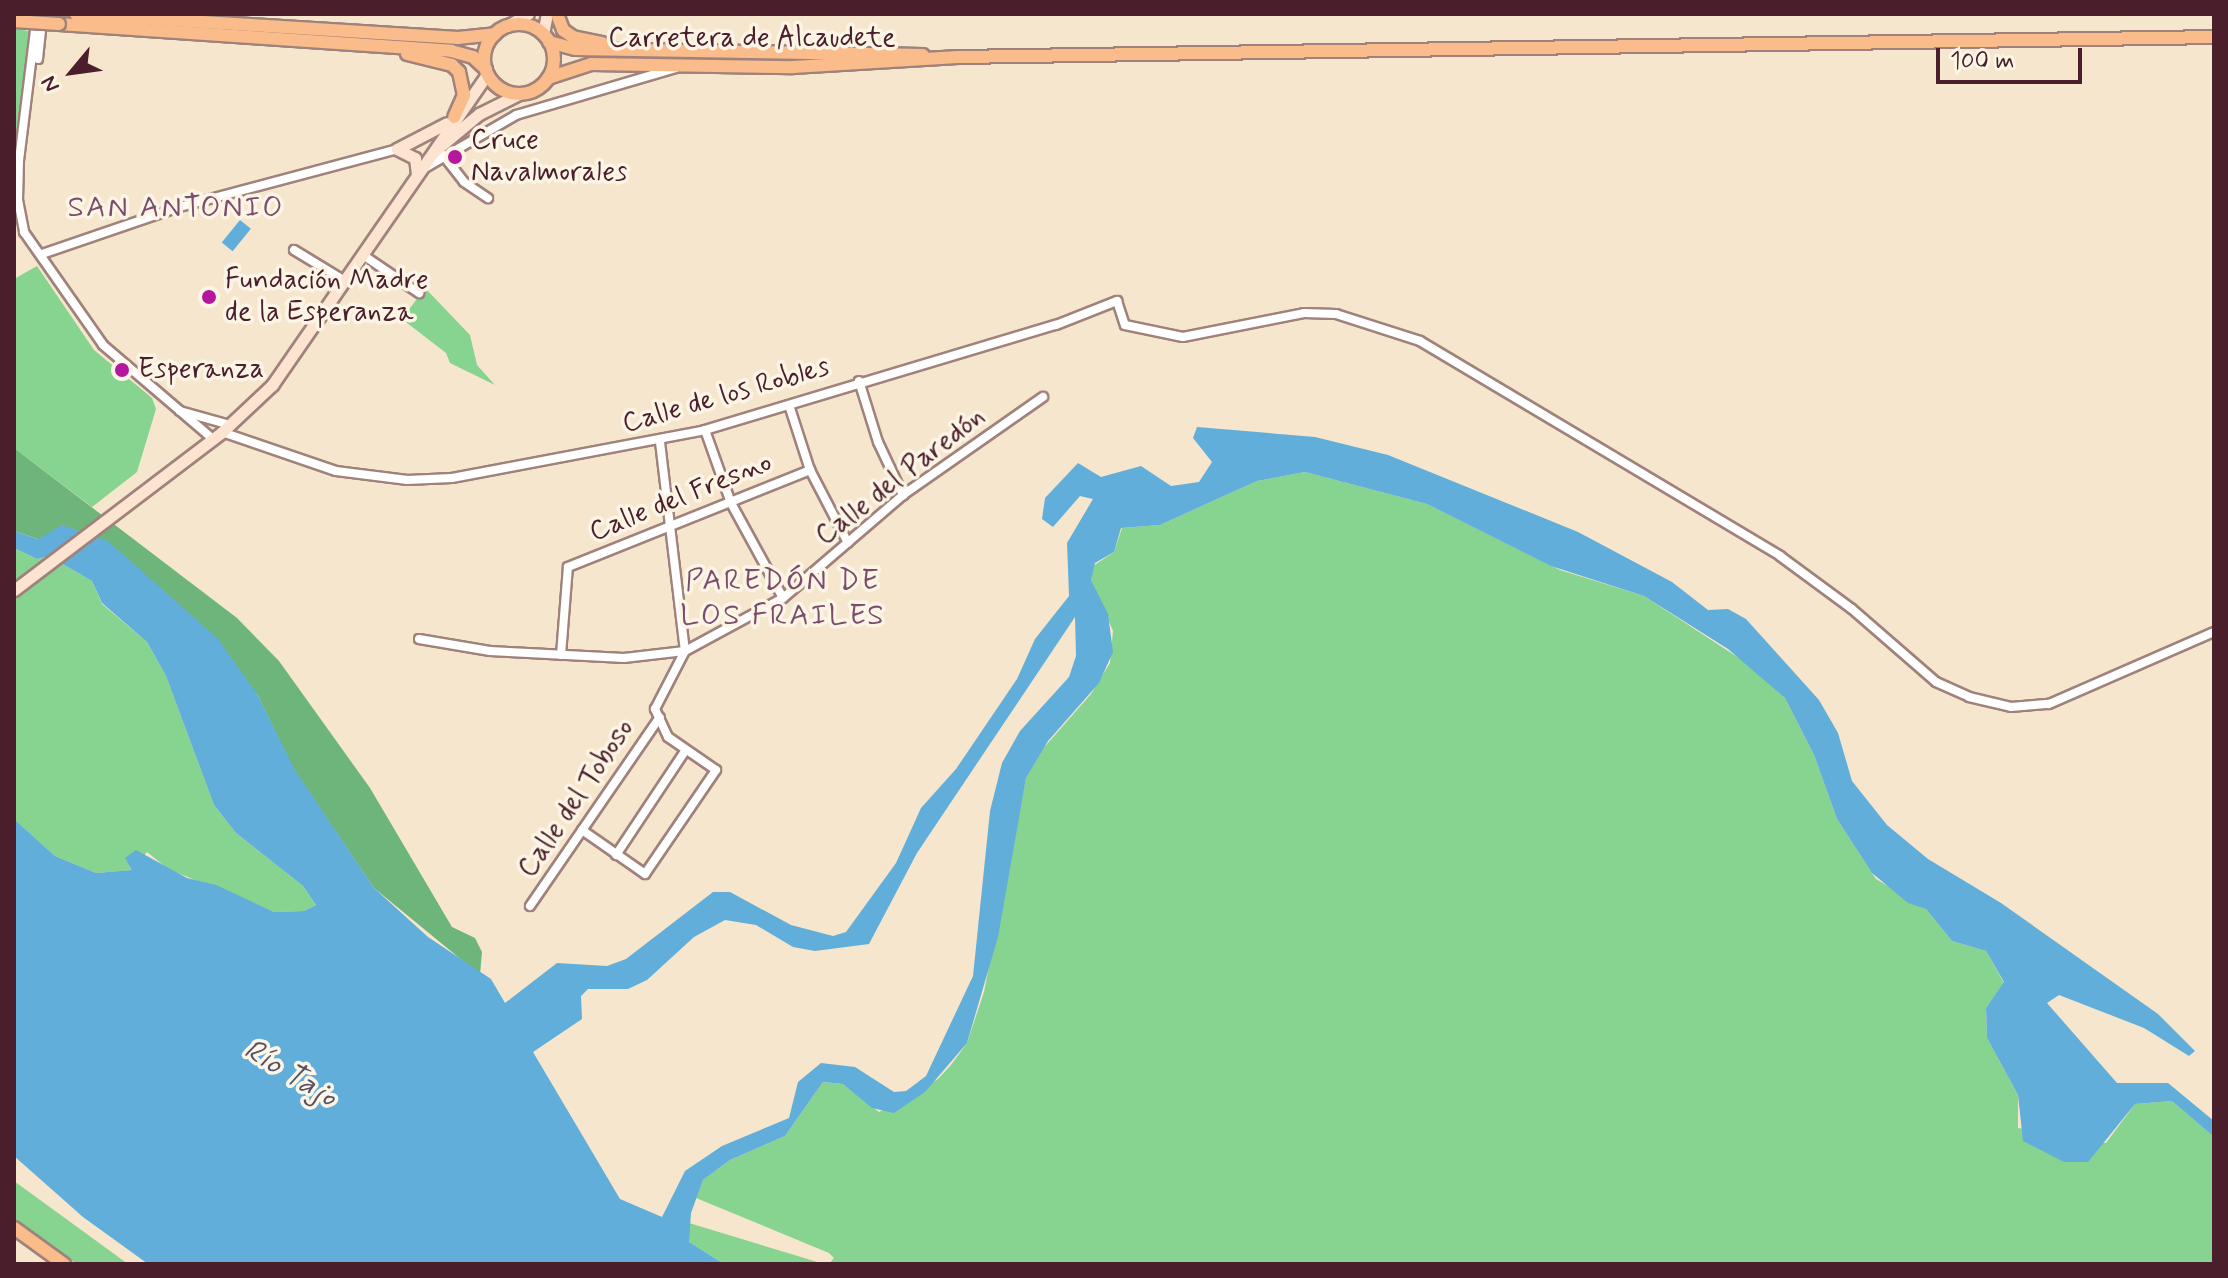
<!DOCTYPE html>
<meta charset="utf-8">
<style>
body{margin:0}
#map{position:relative;width:2228px;height:1278px;overflow:hidden;background:#f6e6cd;font-family:Mynerve,sans-serif}
div>[style]{position:absolute}
.green>*{inset:0;background:#87d390}
.forest>*{inset:0;background:#6db57a}
.water>*{inset:0;background:#61aeda;transform-origin:0 0}
.roads{filter:drop-shadow(2px 0 #a0827c) drop-shadow(-2px 0 #a0827c) drop-shadow(0 2px #a0827c) drop-shadow(0 -2px #a0827c)}
.street>*{height:8px;margin:-4px;padding:0 4px;transform-origin:4px;border-radius:4px;background:#fff}
.secondary>*{height:11px;margin:-5.5px;padding:0 5.5px;transform-origin:5.5px;border-radius:5.5px;background:#fde4d0}
.primary>*{height:12px;margin:-6px;padding:0 6px;transform-origin:6px;border-radius:6px;background:#f9bc8a}
.primary>.ring{margin:-6px;padding:0;box-sizing:content-box;background:none;border:12px solid #f9bc8a;border-radius:50%}
.bridges{filter:drop-shadow(2px 0 #a0827c) drop-shadow(-2px 0 #a0827c) drop-shadow(0 2px #a0827c) drop-shadow(0 -2px #a0827c)}
.primary-bridge>*{height:12px;margin:-6px;padding:0 6px;transform-origin:6px;border-radius:6px;background:#f9bc8a}
.dots>*{width:22px;height:22px;translate:-50% -50%;box-sizing:border-box;border:4px solid #fcf5e5;border-radius:50%}
span{translate:-50% -50%;white-space:nowrap;text-align:center;line-height:1.15;-webkit-text-stroke:7px #fcf5e5;paint-order:stroke}
.street-label{font-size:28px;color:#4a1f2b}
.poi-label{font-size:28px;color:#4a1f2b}
.left{translate:0 -50%;text-align:left}
.neighbourhood-label{font-size:30px;color:#7b4d6c;letter-spacing:2px}
.water-label{font-size:30px;color:#525168;font-style:italic}
.frame{position:absolute;inset:0;border:16px solid #4a1f2b;pointer-events:none}
.north{position:absolute;left:32px;top:32px;width:80px;height:80px;-webkit-text-stroke:6px #fcf5e5;paint-order:stroke;rotate:241deg;font-size:22px;font-weight:700;line-height:32px;text-align:center;color:#4a1f2b}
.north::after{content:'';display:block;margin:auto;width:28px;height:36px;background:#4a1f2b;clip-path:polygon(50% 0,100% 100%,50% 72%,0 100%)}
.scale{position:absolute;left:1936px;top:48px;width:146px;height:36px;box-sizing:border-box;border:4px solid #4a1f2b;border-top:0;padding-left:10px;font-size:24px;line-height:28px;white-space:nowrap;color:#4a1f2b;-webkit-text-stroke:6px #fcf5e5;paint-order:stroke}
</style>
<div id="map">
<div class="green">
<div style="clip-path:polygon(14px 29px,30px 31px,14px 163px)"></div>
<div style="clip-path:polygon(37px 266px,94px 350px,152px 398px,156px 409px,137px 472px,92px 507px,14px 448px,14px 279px)"></div>
<div style="clip-path:polygon(425px 288px,470px 335px,477px 365px,495px 385px,450px 363px,446px 353px,402px 319px)"></div>
<div style="clip-path:polygon(1305px 472px,1427px 504px,1560px 570px,1644px 596px,1745px 662px,1785px 698px,1814px 755px,1837px 819px,1876px 879px,1926px 909px,1952px 941px,1986px 951px,2004px 983px,1986px 1008px,1987px 1038px,2018px 1095px,2018px 1128px,2106px 1143px,2135px 1104px,2172px 1101px,2214px 1137px,2214px 1264px,829px 1264px,834px 1258px,829px 1253px,696px 1198px,703px 1180px,730px 1160px,785px 1136px,823px 1082px,843px 1084px,879px 1112px,938px 1079px,951px 1065px,967px 1043px,984px 992px,1026px 778px,1040px 752px,1091px 694px,1110px 663px,1113px 631px,1091px 580px,1093px 566px,1114px 552px,1122px 528px,1160px 525px,1257px 481px)"></div>
<div style="clip-path:polygon(14px 548px,37px 559px,49px 556px,92px 581px,102px 604px,147px 642px,166px 676px,214px 805px,236px 833px,303px 886px,316px 905px,304px 911px,274px 912px,168px 869px,147px 852px,133px 870px,96px 873px,55px 856px,14px 819px)"></div>
<div style="clip-path:polygon(14px 1181px,128px 1264px,77px 1264px,38px 1238px,14px 1220px)"></div>
<div style="clip-path:polygon(689px 1223px,824px 1264px,724px 1264px,689px 1242px)"></div>
</div>
<div class="forest">
<div style="clip-path:polygon(14px 448px,237px 618px,279px 661px,370px 788px,452px 927px,475px 938px,482px 952px,480px 975px,374px 888px,294px 770px,257px 694px,38px 539px,14px 531px)"></div>
</div>
<div class="water">
<div style="left:240px;top:220px;width:14px;height:29px;rotate:39deg"></div>
<div style="clip-path:polygon(evenodd,1197px 427px,1315px 437px,1388px 455px,1578px 532px,1672px 582px,1708px 610px,1728px 609px,1746px 619px,1819px 700px,1838px 733px,1852px 781px,1887px 825px,1928px 859px,2001px 903px,2158px 1014px,2195px 1051px,2189px 1056px,2144px 1028px,2059px 995px,2047px 1003px,2117px 1083px,2168px 1083px,2214px 1121px,2214px 1137px,2172px 1101px,2135px 1104px,2088px 1162px,2064px 1162px,2023px 1141px,2018px 1095px,1987px 1038px,1986px 1008px,2004px 982px,1986px 951px,1952px 941px,1926px 909px,1908px 903px,1872px 873px,1837px 819px,1814px 755px,1785px 698px,1728px 649px,1644px 596px,1551px 566px,1427px 504px,1305px 472px,1257px 481px,1160px 525px,1121px 528px,1114px 552px,1095px 563px,1091px 580px,1108px 614px,1113px 652px,1099px 683px,1048px 741px,1026px 778px,998px 937px,967px 1043px,925px 1092px,894px 1113px,872px 1108px,843px 1084px,823px 1082px,785px 1136px,730px 1160px,703px 1180px,691px 1213px,689px 1242px,724px 1264px,148px 1264px,83px 1217px,14px 1156px,14px 819px,55px 856px,96px 873px,132px 870px,125px 858px,136px 850px,187px 878px,216px 885px,274px 912px,304px 911px,316px 905px,303px 886px,236px 833px,214px 805px,166px 676px,147px 642px,102px 603px,92px 581px,49px 556px,37px 559px,14px 548px,14px 531px,38px 539px,62px 525px,108px 541px,218px 639px,257px 694px,295px 770px,374px 888px,428px 937px,491px 979px,505px 1003px,557px 963px,607px 966px,626px 959px,713px 892px,730px 892px,791px 925px,833px 936px,846px 932px,896px 863px,921px 808px,956px 769px,1017px 679px,1035px 639px,1069px 596px,1067px 543px,1093px 499px,1080px 496px,1053px 527px,1042px 519px,1045px 498px,1078px 463px,1101px 477px,1141px 466px,1171px 486px,1199px 482px,1212px 462px,1193px 438px,1197px 427px,1075px 617px,1076px 656px,1069px 677px,1020px 731px,1002px 763px,990px 811px,973px 976px,926px 1076px,906px 1091px,894px 1092px,855px 1067px,821px 1063px,798px 1082px,789px 1118px,722px 1146px,685px 1171px,662px 1217px,620px 1199px,533px 1052px,582px 1019px,581px 996px,588px 989px,628px 989px,647px 980px,694px 937px,725px 920px,756px 925px,793px 947px,815px 951px,869px 944px,917px 853px,1075px 617px)"></div>
</div>
<div class="roads">
<div class="street">
<div style="left:37px;top:14px;width:147px;rotate:97deg"></div>
<div style="left:19px;top:160px;width:40px;rotate:91.4deg"></div>
<div style="left:18px;top:200px;width:33px;rotate:79deg"></div>
<div style="left:24px;top:232px;width:138px;rotate:55deg"></div>
<div style="left:103px;top:345px;width:145px;rotate:40.5deg"></div>
<div style="left:38px;top:59px;width:38px;rotate:-84deg"></div>
<div style="left:443px;top:155px;width:34px;rotate:52deg"></div>
<div style="left:464px;top:182px;width:29px;rotate:34deg"></div>
<div style="left:423px;top:169px;width:108px;rotate:-30.1deg"></div>
<div style="left:516px;top:115px;width:167px;rotate:-16.4deg"></div>
<div style="left:294px;top:250px;width:60px;rotate:31.3deg"></div>
<div style="left:42px;top:254px;width:142px;rotate:-18.9deg"></div>
<div style="left:176px;top:208px;width:229px;rotate:-14.9deg"></div>
<div style="left:363px;top:255px;width:68px;rotate:34.2deg"></div>
<div style="left:859px;top:381px;width:64px;rotate:72.7deg"></div>
<div style="left:878px;top:442px;width:59px;rotate:64.7deg"></div>
<div style="left:789px;top:405px;width:68px;rotate:72.1deg"></div>
<div style="left:810px;top:470px;width:82px;rotate:62.5deg"></div>
<div style="left:180px;top:411px;width:52px;rotate:15.6deg"></div>
<div style="left:705px;top:430px;width:77px;rotate:70.4deg"></div>
<div style="left:731px;top:503px;width:108px;rotate:61.3deg"></div>
<div style="left:222px;top:432px;width:120px;rotate:18.9deg"></div>
<div style="left:336px;top:471px;width:72px;rotate:7.2deg"></div>
<div style="left:407px;top:480px;width:45px;rotate:-2.5deg"></div>
<div style="left:452px;top:478px;width:258px;rotate:-10.7deg"></div>
<div style="left:705px;top:430px;width:366px;rotate:-16.7deg"></div>
<div style="left:1056px;top:325px;width:66px;rotate:-21.5deg"></div>
<div style="left:1117px;top:301px;width:25px;rotate:72deg"></div>
<div style="left:1125px;top:325px;width:59px;rotate:11.7deg"></div>
<div style="left:1183px;top:337px;width:123px;rotate:-11.2deg"></div>
<div style="left:1304px;top:313px;width:32px;rotate:2deg"></div>
<div style="left:1336px;top:314px;width:88px;rotate:17.8deg"></div>
<div style="left:1420px;top:341px;width:419px;rotate:30.8deg"></div>
<div style="left:1780px;top:556px;width:89px;rotate:36.4deg"></div>
<div style="left:1852px;top:609px;width:111px;rotate:41deg"></div>
<div style="left:1936px;top:682px;width:36px;rotate:24deg"></div>
<div style="left:1969px;top:697px;width:43px;rotate:13.4deg"></div>
<div style="left:2011px;top:707px;width:38px;rotate:-5deg"></div>
<div style="left:2049px;top:704px;width:180px;rotate:-23.6deg"></div>
<div style="left:660px;top:442px;width:210px;rotate:83.2deg"></div>
<div style="left:419px;top:639px;width:72px;rotate:9.6deg"></div>
<div style="left:490px;top:651px;width:134px;rotate:3deg"></div>
<div style="left:624px;top:658px;width:61px;rotate:-6.5deg"></div>
<div style="left:685px;top:651px;width:111px;rotate:-28.4deg"></div>
<div style="left:783px;top:598px;width:158px;rotate:-40.6deg"></div>
<div style="left:903px;top:495px;width:171px;rotate:-35deg"></div>
<div style="left:561px;top:655px;width:88px;rotate:-85.5deg"></div>
<div style="left:568px;top:567px;width:261px;rotate:-21.8deg"></div>
<div style="left:582px;top:830px;width:77px;rotate:34.9deg"></div>
<div style="left:645px;top:874px;width:126px;rotate:-55.7deg"></div>
<div style="left:716px;top:770px;width:58px;rotate:-145.5deg"></div>
<div style="left:668px;top:737px;width:31px;rotate:-115deg"></div>
<div style="left:655px;top:709px;width:65px;rotate:-62.7deg"></div>
<div style="left:616px;top:855px;width:125px;rotate:-56.4deg"></div>
<div style="left:530px;top:906px;width:229px;rotate:-55.5deg"></div>
</div>
<div class="secondary">
<div style="left:507px;top:26px;width:24px;rotate:-30deg"></div>
<div style="left:543px;top:34px;width:20px;rotate:-79deg"></div>
<div style="left:397px;top:149px;width:56px;rotate:-27.5deg"></div>
<div style="left:397px;top:149px;width:20px;rotate:27deg"></div>
<div style="left:415px;top:158px;width:16px;rotate:83deg"></div>
<div style="left:437px;top:149px;width:55px;rotate:-39.8deg"></div>
<div style="left:479px;top:114px;width:45px;rotate:-26.6deg"></div>
<div style="left:14px;top:590px;width:261px;rotate:-37.2deg"></div>
<div style="left:222px;top:432px;width:69px;rotate:-43.2deg"></div>
<div style="left:272px;top:385px;width:378px;rotate:-55.3deg"></div>
</div>
<div class="primary">
<div style="left:76px;top:14px;width:383px;rotate:3.6deg"></div>
<div style="left:458px;top:38px;width:37px;rotate:-6deg"></div>
<div style="left:557px;top:14px;width:17px;rotate:69deg"></div>
<div style="left:563px;top:30px;width:12px;rotate:35deg"></div>
<div style="left:573px;top:37px;width:30px;rotate:12deg"></div>
<div style="left:59px;top:24px;width:393px;rotate:3.9deg"></div>
<div style="left:451px;top:51px;width:23px;rotate:15deg"></div>
<div style="left:473px;top:57px;width:18px;rotate:43deg"></div>
<div class="ring" style="left:484px;top:24px;width:58px;height:58px"></div>
<div style="left:549px;top:42px;width:27px;rotate:15deg"></div>
<div style="left:575px;top:49px;width:348px;rotate:1deg"></div>
<div style="left:407px;top:54px;width:46px;rotate:13.7deg"></div>
<div style="left:452px;top:65px;width:10px;rotate:45deg"></div>
<div style="left:459px;top:72px;width:24px;rotate:78deg"></div>
<div style="left:464px;top:95px;width:24px;rotate:114deg"></div>
<div style="left:548px;top:78px;width:45px;rotate:-18deg"></div>
<div style="left:591px;top:64px;width:202px;rotate:0.9deg"></div>
<div style="left:793px;top:67px;width:165px;rotate:-3.5deg"></div>
<div style="left:958px;top:57px;width:1256px;rotate:-0.91deg"></div>
<div style="left:14px;top:1228px;width:62px;rotate:35.8deg"></div>
</div>
</div>
<div class="bridges">
<div class="primary-bridge">
<div style="left:14px;top:21px;width:45px;rotate:3.8deg"></div>
</div>
</div>
<div class="dots">
<div style="left:455px;top:157px;background:#b5179e"></div>
<div style="left:209px;top:297px;background:#b5179e"></div>
<div style="left:122px;top:370px;background:#b5179e"></div>
</div>
<div class="street-label">
<span style="left:752px;top:39px">Carretera de Alcaudete</span>
<span style="left:726px;top:396px;rotate:-16deg">Calle de los Robles</span>
<span style="left:901px;top:477px;rotate:-38deg">Calle del Paredón</span>
<span style="left:681px;top:498px;rotate:-22deg">Calle del Fresno</span>
<span style="left:577px;top:799px;rotate:-56deg">Calle del Toboso</span>
</div>
<div class="poi-label">
<span class="left" style="left:471px;top:157px">Cruce<br>Navalmorales</span>
<span class="left" style="left:225px;top:297px">Fundación Madre<br>de la Esperanza</span>
<span class="left" style="left:138px;top:370px">Esperanza</span>
</div>
<div class="neighbourhood-label">
<span style="left:176px;top:208px">SAN ANTONIO</span>
<span style="left:783px;top:598px">PAREDÓN DE<br>LOS FRAILES</span>
</div>
<div class="water-label">
<span style="left:290px;top:1074px;rotate:31deg">Río Tajo</span>
</div>
<div class="frame"></div>
<div class="north">N</div>
<div class="scale">100 m</div>
</div>
